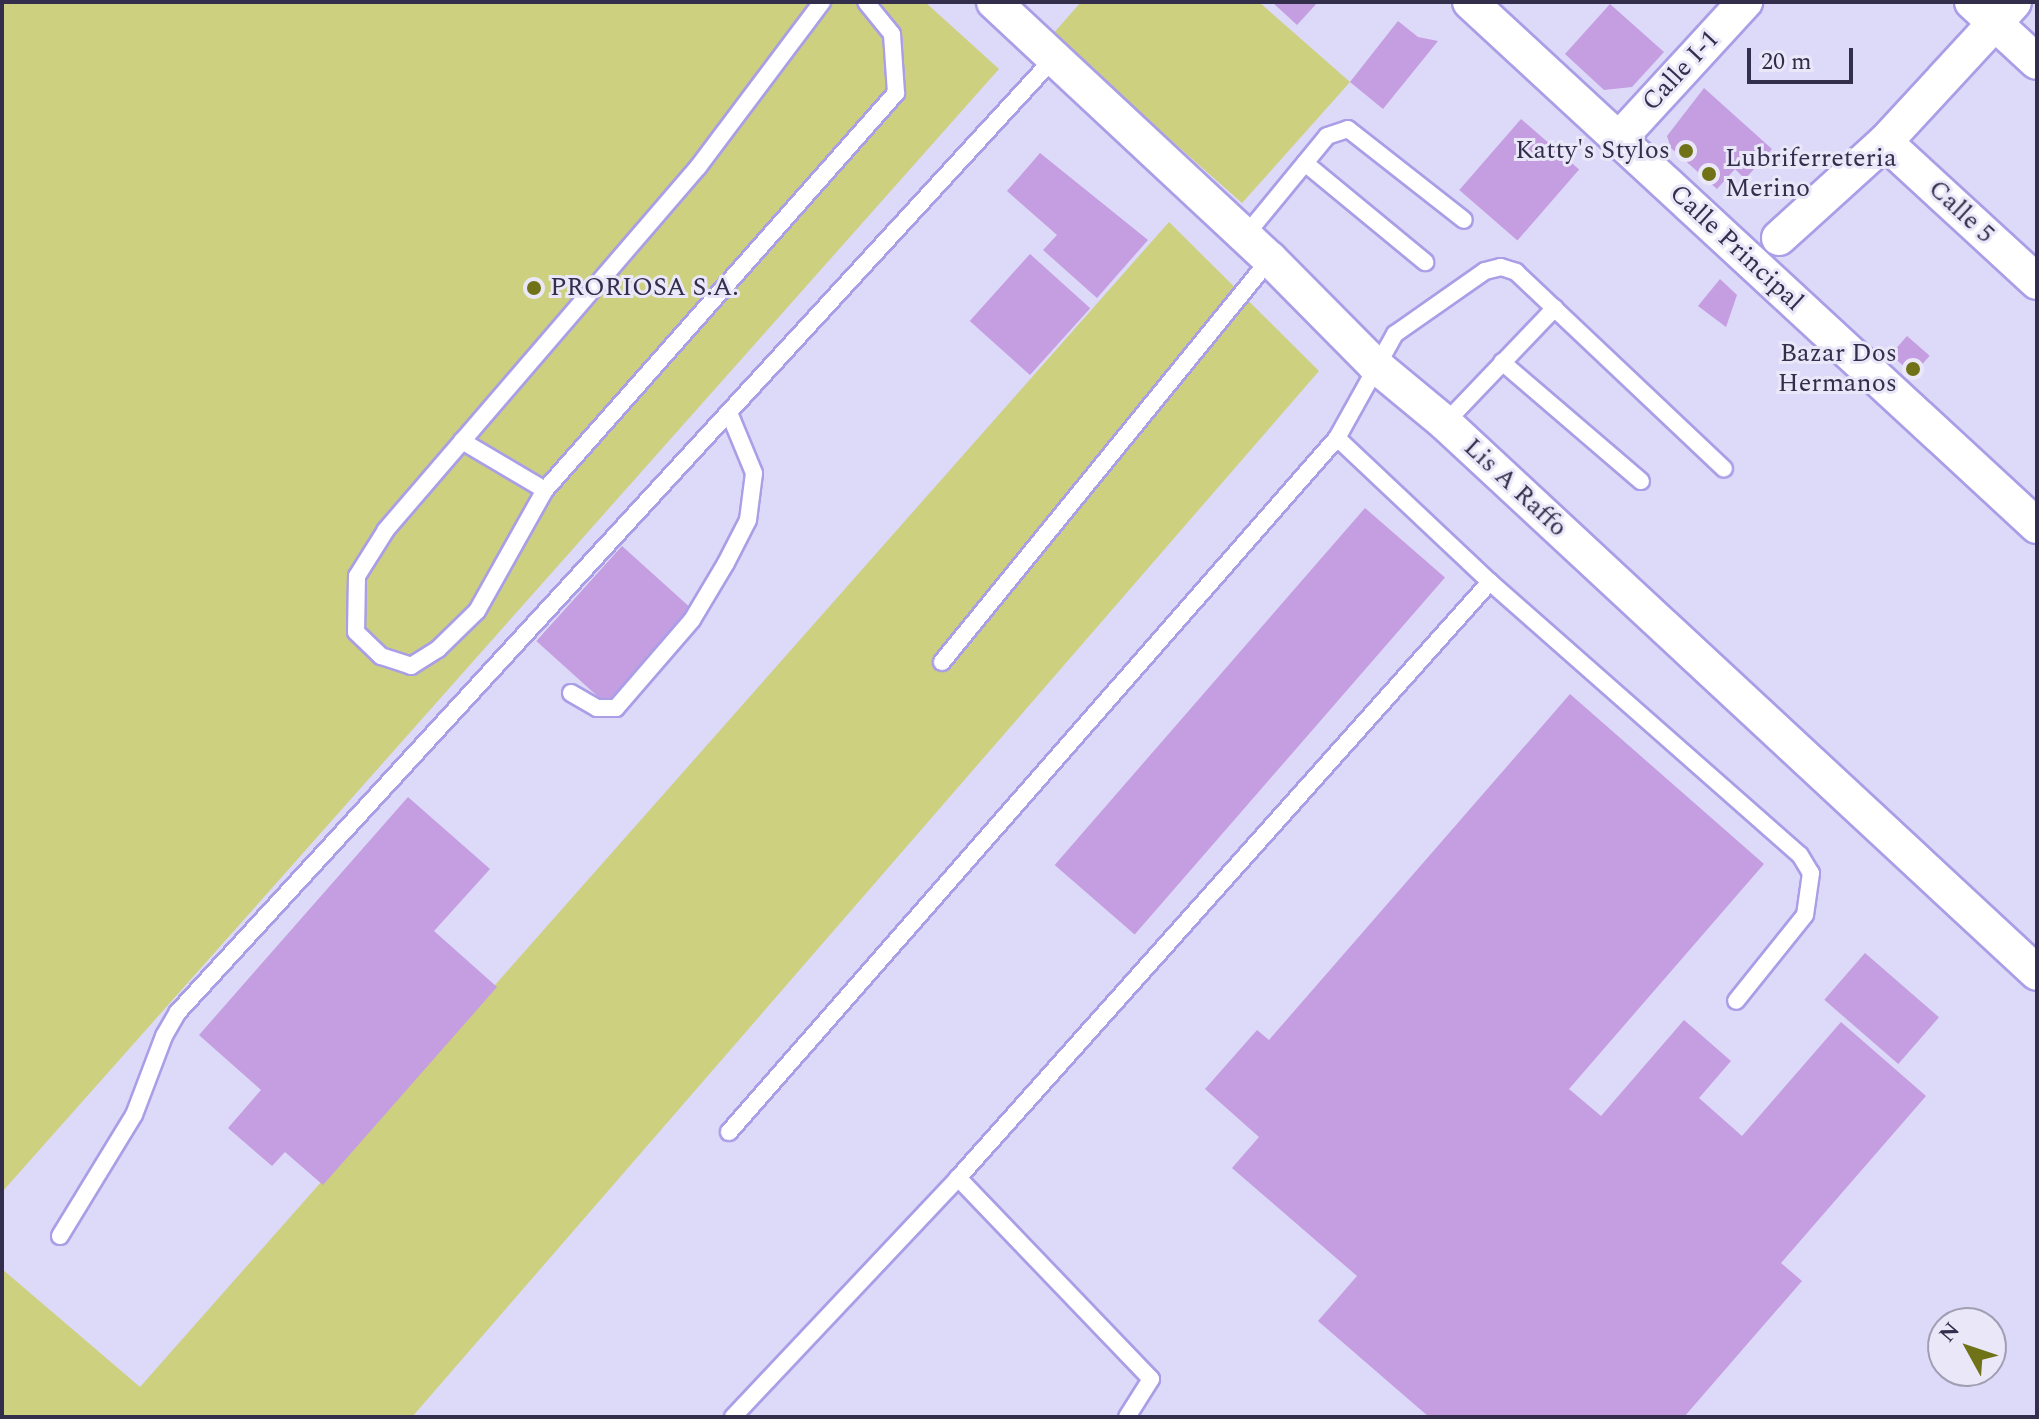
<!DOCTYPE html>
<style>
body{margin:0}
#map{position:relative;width:2039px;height:1419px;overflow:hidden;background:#ddd9f8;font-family:Spectral,serif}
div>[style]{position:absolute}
.green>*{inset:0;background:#ccd07f}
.building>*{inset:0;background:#c59de1;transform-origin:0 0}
.roads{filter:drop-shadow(2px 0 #aa9ee7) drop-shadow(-2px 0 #aa9ee7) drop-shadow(0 2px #aa9ee7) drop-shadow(0 -2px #aa9ee7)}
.service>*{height:16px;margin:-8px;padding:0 8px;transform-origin:8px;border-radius:8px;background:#fff}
.minor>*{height:34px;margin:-17px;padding:0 17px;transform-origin:17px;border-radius:17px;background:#fff}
.dots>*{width:22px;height:22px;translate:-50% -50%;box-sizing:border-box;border:4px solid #eae8f8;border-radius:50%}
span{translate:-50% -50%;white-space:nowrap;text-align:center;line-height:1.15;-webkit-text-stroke:6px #eae8f8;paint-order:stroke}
.street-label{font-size:26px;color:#332e4c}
.poi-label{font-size:26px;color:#332e4c}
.right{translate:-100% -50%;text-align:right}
.left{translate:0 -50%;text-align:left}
.frame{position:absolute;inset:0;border:4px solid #332e4c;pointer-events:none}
.north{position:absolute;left:1927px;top:1307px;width:80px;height:80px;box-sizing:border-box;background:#eae8f8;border:2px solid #a19eb3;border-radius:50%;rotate:310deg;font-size:22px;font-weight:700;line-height:32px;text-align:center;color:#332e4c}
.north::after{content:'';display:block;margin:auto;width:28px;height:36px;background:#707217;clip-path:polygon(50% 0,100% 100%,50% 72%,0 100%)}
.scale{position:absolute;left:1747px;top:48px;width:106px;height:36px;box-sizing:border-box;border:4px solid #332e4c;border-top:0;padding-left:10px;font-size:24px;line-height:28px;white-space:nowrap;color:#332e4c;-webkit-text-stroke:6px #eae8f8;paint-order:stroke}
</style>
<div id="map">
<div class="green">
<div style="clip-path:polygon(2px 2px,925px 2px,999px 69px,2px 1192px)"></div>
<div style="clip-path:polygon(1081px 2px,1259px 2px,1350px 82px,1242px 203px,1052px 35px)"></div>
<div style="clip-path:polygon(1169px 222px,1319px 371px,412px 1417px,2px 1417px,2px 1269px,140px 1387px)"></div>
</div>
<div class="building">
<div style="clip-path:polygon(1272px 2px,1318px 2px,1297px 25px)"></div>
<div style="clip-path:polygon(1610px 4px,1664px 52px,1632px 87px,1604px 90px,1565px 54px)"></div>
<div style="clip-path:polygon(1398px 21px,1418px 37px,1438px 41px,1383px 109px,1350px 82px)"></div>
<div style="clip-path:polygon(1704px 88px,1772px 149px,1745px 179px,1735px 169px,1717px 189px,1671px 148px,1667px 136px)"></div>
<div style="left:1521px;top:119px;width:77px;height:94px;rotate:41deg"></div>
<div style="clip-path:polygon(1040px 153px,1148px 240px,1097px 298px,1043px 250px,1057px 235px,1007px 191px)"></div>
<div style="left:1030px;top:254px;width:81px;height:90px;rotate:42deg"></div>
<div style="clip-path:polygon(1720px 279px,1737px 295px,1726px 327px,1698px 306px)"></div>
<div style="left:1907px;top:336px;width:30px;height:25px;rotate:41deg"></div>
<div style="left:1365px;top:508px;width:106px;height:473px;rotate:41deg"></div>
<div style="left:622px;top:546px;width:94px;height:128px;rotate:42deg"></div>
<div style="clip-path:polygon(1570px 694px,1764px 864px,1569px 1089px,1601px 1116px,1684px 1020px,1731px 1061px,1699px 1098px,1742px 1136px,1841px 1022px,1926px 1096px,1781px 1263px,1802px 1281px,1684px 1417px,1429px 1417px,1318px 1321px,1357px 1276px,1232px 1168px,1259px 1137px,1205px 1089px,1257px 1030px,1269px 1040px)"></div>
<div style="clip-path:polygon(408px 797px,490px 869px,434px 931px,497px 987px,323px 1185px,285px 1152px,272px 1166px,228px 1128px,261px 1090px,199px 1035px)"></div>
<div style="left:1865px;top:953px;width:98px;height:62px;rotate:41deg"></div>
</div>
<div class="roads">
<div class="service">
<div style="left:822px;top:2px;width:206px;rotate:126.9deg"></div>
<div style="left:698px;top:167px;width:479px;rotate:130.7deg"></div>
<div style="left:386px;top:530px;width:54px;rotate:122.2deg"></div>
<div style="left:357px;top:576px;width:56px;rotate:91deg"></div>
<div style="left:356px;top:632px;width:35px;rotate:44deg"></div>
<div style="left:381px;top:656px;width:32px;rotate:18deg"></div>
<div style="left:411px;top:666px;width:32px;rotate:-32deg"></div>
<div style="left:438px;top:649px;width:54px;rotate:-44.3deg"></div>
<div style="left:477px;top:611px;width:139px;rotate:-60.7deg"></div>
<div style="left:545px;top:490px;width:530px;rotate:-48.52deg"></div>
<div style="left:896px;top:93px;width:59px;rotate:-93.9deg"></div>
<div style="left:892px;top:34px;width:41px;rotate:-129.1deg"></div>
<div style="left:1305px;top:163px;width:156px;rotate:39.5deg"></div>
<div style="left:1245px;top:236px;width:129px;rotate:-50.6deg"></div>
<div style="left:1327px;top:136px;width:22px;rotate:-18deg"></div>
<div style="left:1348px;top:129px;width:147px;rotate:38.1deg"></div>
<div style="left:1502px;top:362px;width:183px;rotate:40.6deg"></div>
<div style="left:1445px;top:423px;width:159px;rotate:-46.3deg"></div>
<div style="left:462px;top:441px;width:96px;rotate:30.6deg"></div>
<div style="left:1490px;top:582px;width:413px;rotate:41.4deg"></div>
<div style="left:1800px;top:855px;width:21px;rotate:59deg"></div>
<div style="left:1811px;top:873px;width:42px;rotate:98.1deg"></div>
<div style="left:1805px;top:915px;width:110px;rotate:128.7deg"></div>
<div style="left:942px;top:662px;width:520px;rotate:-50.86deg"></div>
<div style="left:571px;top:693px;width:30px;rotate:30deg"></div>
<div style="left:597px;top:708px;width:19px"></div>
<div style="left:616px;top:708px;width:116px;rotate:-49.2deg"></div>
<div style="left:692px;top:620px;width:66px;rotate:-59.2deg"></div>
<div style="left:726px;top:563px;width:48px;rotate:-62.9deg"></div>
<div style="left:748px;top:520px;width:47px;rotate:-82.7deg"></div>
<div style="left:754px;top:473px;width:63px;rotate:-112.5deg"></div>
<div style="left:729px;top:1132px;width:923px;rotate:-48.78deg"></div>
<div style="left:1337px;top:438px;width:119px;rotate:-60.9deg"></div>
<div style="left:1395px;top:334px;width:110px;rotate:-35deg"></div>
<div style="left:1485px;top:271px;width:16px;rotate:-14deg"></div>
<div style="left:1501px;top:267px;width:16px;rotate:18deg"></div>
<div style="left:1516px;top:272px;width:286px;rotate:43.4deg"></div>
<div style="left:60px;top:1236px;width:142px;rotate:-58.6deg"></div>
<div style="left:134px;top:1115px;width:85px;rotate:-69.2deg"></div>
<div style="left:164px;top:1036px;width:28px;rotate:-60deg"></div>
<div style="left:178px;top:1012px;width:1295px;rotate:-47.44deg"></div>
<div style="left:733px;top:1417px;width:328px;rotate:-46.7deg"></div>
<div style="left:1127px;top:1417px;width:45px;rotate:-57.7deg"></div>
<div style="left:1151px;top:1379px;width:279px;rotate:-133.8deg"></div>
<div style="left:958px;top:1178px;width:799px;rotate:-48.25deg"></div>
<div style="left:1490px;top:582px;width:210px;rotate:-136.7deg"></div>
</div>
<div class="minor">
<div style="left:994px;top:2px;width:377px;rotate:43deg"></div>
<div style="left:1270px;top:259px;width:149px;rotate:45.3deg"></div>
<div style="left:1375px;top:365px;width:91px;rotate:39.6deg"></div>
<div style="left:1445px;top:423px;width:808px;rotate:42.89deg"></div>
<div style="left:1470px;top:2px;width:772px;rotate:42.74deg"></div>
<div style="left:1972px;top:2px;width:88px;rotate:42.7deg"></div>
<div style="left:1618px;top:140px;width:188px;rotate:-47.4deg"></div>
<div style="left:1885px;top:142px;width:207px;rotate:42.6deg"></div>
<div style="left:1779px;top:238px;width:143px;rotate:-42.2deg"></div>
<div style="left:1885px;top:142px;width:190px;rotate:-47.3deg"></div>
</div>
</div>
<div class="dots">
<div style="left:1686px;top:151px;background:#707217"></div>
<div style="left:1709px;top:174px;background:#707217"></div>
<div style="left:534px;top:288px;background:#707217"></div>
<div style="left:1913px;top:369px;background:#707217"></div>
</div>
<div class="street-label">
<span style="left:1681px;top:71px;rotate:-47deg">Calle I-1</span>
<span style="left:1961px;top:212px;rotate:43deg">Calle 5</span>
<span style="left:1736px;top:248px;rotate:43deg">Calle Principal</span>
<span style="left:1515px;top:488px;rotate:43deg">Lis A Raffo</span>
</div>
<div class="poi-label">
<span class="right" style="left:1670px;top:151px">Katty's Stylos</span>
<span class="left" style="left:1725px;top:174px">Lubriferreteria<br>Merino</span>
<span class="left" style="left:550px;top:288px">PRORIOSA S.A.</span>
<span class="right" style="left:1897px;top:369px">Bazar Dos<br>Hermanos</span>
</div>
<div class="frame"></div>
<div class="north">N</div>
<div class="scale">20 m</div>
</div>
